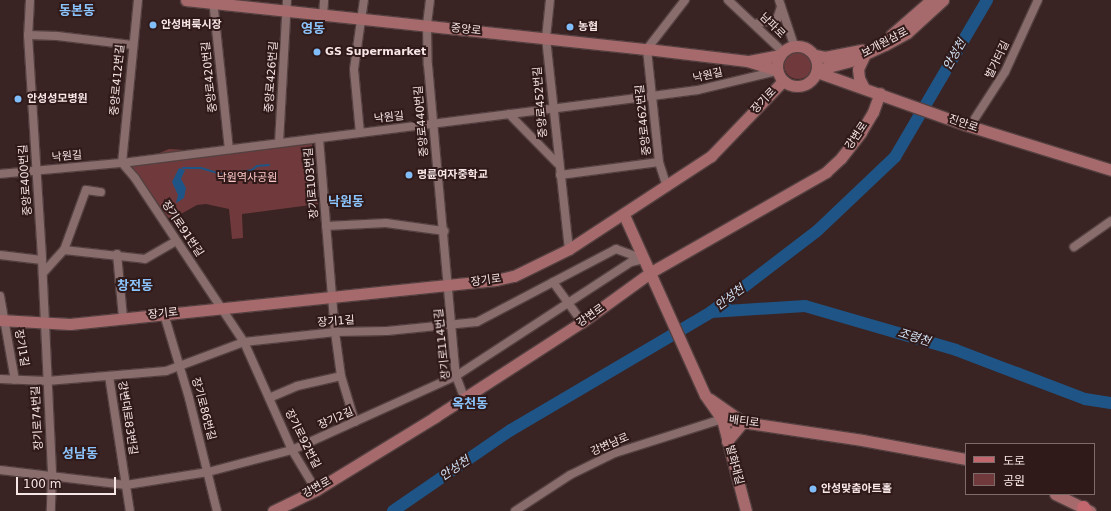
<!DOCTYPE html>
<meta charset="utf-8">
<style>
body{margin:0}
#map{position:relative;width:1111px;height:511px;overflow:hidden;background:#3a2323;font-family:"DejaVu Sans","Noto Sans KR",sans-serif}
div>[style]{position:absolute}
.green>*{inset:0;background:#703a3c}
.round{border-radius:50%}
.water>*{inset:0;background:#1e5586}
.stream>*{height:2px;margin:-1px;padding:0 1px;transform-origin:1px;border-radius:1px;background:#1e5586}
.river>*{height:12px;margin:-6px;padding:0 6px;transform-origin:6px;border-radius:6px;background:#1e5586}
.roads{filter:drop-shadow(1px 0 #544040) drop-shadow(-1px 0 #544040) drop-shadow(0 1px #544040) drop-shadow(0 -1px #544040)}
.street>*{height:8px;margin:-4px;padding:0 4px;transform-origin:4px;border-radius:4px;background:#896c6c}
.secondary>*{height:11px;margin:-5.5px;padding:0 5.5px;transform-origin:5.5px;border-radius:5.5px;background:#a66a6c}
.secondary>.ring{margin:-5.5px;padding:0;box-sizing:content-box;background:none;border:11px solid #a66a6c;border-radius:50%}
.primary>*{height:13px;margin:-6.5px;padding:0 6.5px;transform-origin:6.5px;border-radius:6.5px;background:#c2676d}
.dots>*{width:11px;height:11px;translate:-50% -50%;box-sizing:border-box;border:2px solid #301919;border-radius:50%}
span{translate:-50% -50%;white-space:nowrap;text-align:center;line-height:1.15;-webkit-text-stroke:4px #301919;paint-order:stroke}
.poi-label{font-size:11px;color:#f7e6e6;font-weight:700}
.left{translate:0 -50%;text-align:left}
.street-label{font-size:11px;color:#f7e6e6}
.park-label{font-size:11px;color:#ffc9c9}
.water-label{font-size:12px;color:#d2e3f5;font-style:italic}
.quarter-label{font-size:13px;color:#8bc4fc;font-weight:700}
.legend{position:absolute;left:965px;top:443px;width:130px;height:52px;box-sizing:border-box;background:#301919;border:1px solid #806b6b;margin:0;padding:5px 7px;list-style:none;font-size:12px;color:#f7e6e6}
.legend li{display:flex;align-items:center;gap:8px;height:20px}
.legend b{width:20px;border:1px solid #806b6b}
.scale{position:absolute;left:16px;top:477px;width:100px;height:18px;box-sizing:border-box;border:2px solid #f7e6e6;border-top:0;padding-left:5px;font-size:12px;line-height:14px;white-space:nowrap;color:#f7e6e6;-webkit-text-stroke:3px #301919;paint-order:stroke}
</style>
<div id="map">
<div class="green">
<div class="round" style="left:784px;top:51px;width:28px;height:28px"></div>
<div style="clip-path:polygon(242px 144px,312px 144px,318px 204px,242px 214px,243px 238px,232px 239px,229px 209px,206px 204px,197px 205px,170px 220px,132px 167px,135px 163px,169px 149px,186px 150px)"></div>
</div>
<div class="water">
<div style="clip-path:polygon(179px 168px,185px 170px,181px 179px,186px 188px,184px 198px,176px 203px,178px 195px,172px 182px)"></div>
</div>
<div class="stream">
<div style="left:183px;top:168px;width:18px"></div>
<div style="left:201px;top:168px;width:21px;rotate:17deg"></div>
<div style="left:221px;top:174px;width:31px;rotate:-7deg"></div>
<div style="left:252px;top:170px;width:6px;rotate:-39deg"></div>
<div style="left:257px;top:166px;width:12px;rotate:-5deg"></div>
</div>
<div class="river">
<div style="left:711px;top:312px;width:94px;rotate:-3.7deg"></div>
<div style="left:805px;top:306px;width:157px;rotate:16.2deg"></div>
<div style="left:956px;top:350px;width:138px;rotate:20.8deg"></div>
<div style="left:1085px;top:399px;width:26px;rotate:9deg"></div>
<div style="left:393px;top:511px;width:143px;rotate:-34.5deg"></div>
<div style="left:511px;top:430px;width:232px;rotate:-30.5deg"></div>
<div style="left:711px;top:312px;width:133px;rotate:-37.4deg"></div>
<div style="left:817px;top:231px;width:108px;rotate:-43.5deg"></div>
<div style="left:895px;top:157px;width:182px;rotate:-59.6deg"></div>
</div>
<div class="roads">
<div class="street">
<div style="left:30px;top:0;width:35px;rotate:93deg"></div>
<div style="left:28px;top:35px;width:225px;rotate:86.4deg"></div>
<div style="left:42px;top:260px;width:216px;rotate:87.3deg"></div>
<div style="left:52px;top:476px;width:35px;rotate:92deg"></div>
<div style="left:138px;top:0;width:164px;rotate:95.6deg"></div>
<div style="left:122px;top:163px;width:20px;rotate:49deg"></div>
<div style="left:135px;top:178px;width:197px;rotate:56.4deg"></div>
<div style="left:244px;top:342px;width:118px;rotate:66deg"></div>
<div style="left:292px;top:450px;width:47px;rotate:59deg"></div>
<div style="left:213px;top:0;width:150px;rotate:83.9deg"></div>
<div style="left:430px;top:0;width:26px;rotate:97deg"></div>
<div style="left:427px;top:26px;width:39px;rotate:89deg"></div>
<div style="left:428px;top:65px;width:312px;rotate:84.9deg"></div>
<div style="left:456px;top:376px;width:25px;rotate:69deg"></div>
<div style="left:550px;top:0;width:38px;rotate:96deg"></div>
<div style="left:546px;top:38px;width:212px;rotate:83.8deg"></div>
<div style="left:728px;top:0;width:76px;rotate:43.4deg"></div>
<div style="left:779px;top:0;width:47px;rotate:71.6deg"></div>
<div style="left:323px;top:16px;width:16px;rotate:-86deg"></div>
<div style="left:755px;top:24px;width:23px;rotate:-13deg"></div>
<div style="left:777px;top:19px;width:13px;rotate:-72deg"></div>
<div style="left:28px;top:35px;width:29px;rotate:2deg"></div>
<div style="left:57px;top:36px;width:76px;rotate:6.8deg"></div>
<div style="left:509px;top:114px;width:70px;rotate:45.6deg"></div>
<div style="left:970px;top:126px;width:64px;rotate:-57.1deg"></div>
<div style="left:1005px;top:72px;width:79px;rotate:-65.4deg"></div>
<div style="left:360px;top:133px;width:64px;rotate:-95.4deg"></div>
<div style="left:354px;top:69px;width:70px;rotate:-81.8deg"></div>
<div style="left:319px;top:138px;width:195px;rotate:85.3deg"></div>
<div style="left:335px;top:332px;width:44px;rotate:82.2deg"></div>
<div style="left:341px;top:376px;width:48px;rotate:73.1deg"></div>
<div style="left:279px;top:143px;width:143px;rotate:-86.8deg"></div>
<div style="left:0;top:174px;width:122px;rotate:-5.2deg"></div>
<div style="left:122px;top:163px;width:534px;rotate:-7.2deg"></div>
<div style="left:652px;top:96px;width:46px;rotate:-7.4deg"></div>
<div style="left:698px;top:90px;width:81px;rotate:-13.5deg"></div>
<div style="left:560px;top:175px;width:100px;rotate:-7.5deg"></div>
<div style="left:667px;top:187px;width:26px;rotate:-108deg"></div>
<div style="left:659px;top:162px;width:114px;rotate:-96.1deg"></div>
<div style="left:647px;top:49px;width:62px;rotate:-52.2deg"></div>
<div style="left:326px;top:226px;width:60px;rotate:-2.9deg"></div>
<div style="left:386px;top:223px;width:59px;rotate:7.9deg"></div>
<div style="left:1074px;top:247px;width:45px;rotate:-35.1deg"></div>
<div style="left:64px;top:250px;width:81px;rotate:6.3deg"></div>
<div style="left:145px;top:259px;width:36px;rotate:-30deg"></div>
<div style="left:117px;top:254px;width:64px;rotate:84.6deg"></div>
<div style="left:0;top:255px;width:42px;rotate:6.8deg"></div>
<div style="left:43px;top:273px;width:31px;rotate:-48deg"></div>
<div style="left:64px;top:250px;width:64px;rotate:-69.9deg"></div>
<div style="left:86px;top:190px;width:15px;rotate:8deg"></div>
<div style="left:553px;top:282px;width:49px;rotate:54.1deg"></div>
<div style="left:0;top:296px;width:85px;rotate:79.9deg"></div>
<div style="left:164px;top:314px;width:88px;rotate:73.4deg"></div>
<div style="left:189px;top:398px;width:116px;rotate:76.1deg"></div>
<div style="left:109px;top:376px;width:137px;rotate:81.2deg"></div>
<div style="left:0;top:379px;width:47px;rotate:2.4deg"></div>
<div style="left:47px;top:381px;width:119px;rotate:-4.8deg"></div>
<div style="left:166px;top:371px;width:83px;rotate:-20.4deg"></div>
<div style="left:244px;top:342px;width:92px;rotate:-6.3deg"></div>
<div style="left:335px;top:332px;width:52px;rotate:-1.1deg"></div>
<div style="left:387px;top:331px;width:90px;rotate:-5.7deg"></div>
<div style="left:477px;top:322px;width:157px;rotate:-27.7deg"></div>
<div style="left:616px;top:249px;width:29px;rotate:20deg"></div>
<div style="left:269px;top:398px;width:30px;rotate:-23deg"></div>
<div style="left:297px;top:386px;width:45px;rotate:-12.8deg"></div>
<div style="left:0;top:470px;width:127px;rotate:6.8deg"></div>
<div style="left:126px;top:485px;width:83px;rotate:-9deg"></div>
<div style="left:208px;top:472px;width:87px;rotate:-14.7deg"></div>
<div style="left:292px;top:450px;width:180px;rotate:-24.3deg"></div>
<div style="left:456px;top:376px;width:209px;rotate:-33.1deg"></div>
<div style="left:631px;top:262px;width:13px;rotate:-13deg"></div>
<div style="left:515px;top:511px;width:66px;rotate:-33.2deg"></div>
<div style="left:570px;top:475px;width:50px;rotate:-26.1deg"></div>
<div style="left:615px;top:453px;width:112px;rotate:-17.6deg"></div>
</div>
<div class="secondary">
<div style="left:186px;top:0;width:464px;rotate:6.1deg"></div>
<div style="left:647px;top:49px;width:101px;rotate:6.8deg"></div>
<div style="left:747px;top:61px;width:31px;rotate:17deg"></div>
<div style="left:891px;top:35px;width:53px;rotate:-41.2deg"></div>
<div class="ring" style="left:777px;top:46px;width:29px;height:29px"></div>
<div style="left:815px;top:55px;width:10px;rotate:11deg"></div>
<div style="left:825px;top:57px;width:38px;rotate:-11deg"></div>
<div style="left:749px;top:61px;width:32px;rotate:-11deg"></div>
<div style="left:817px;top:70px;width:34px;rotate:-15deg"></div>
<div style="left:850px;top:61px;width:38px;rotate:-25deg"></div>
<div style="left:885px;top:45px;width:25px;rotate:-29deg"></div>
<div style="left:907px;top:33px;width:49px;rotate:-42.5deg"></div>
<div style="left:817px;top:72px;width:158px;rotate:19.6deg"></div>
<div style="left:966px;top:125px;width:152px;rotate:17.2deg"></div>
<div style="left:864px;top:88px;width:11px;rotate:-117deg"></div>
<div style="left:859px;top:78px;width:9px;rotate:-96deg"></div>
<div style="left:858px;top:69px;width:17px;rotate:-65deg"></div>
<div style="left:624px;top:215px;width:197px;rotate:65.8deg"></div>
<div style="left:705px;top:395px;width:29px;rotate:55deg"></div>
<div style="left:722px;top:419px;width:142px;rotate:8.5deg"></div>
<div style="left:862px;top:440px;width:106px;rotate:10.4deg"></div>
<div style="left:0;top:320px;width:70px;rotate:3.3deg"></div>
<div style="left:70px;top:324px;width:428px;rotate:-5.9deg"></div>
<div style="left:496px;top:280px;width:18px;rotate:-13deg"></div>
<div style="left:514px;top:276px;width:61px;rotate:-26.1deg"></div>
<div style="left:569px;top:249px;width:170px;rotate:-33.2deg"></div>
<div style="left:711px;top:156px;width:104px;rotate:-46.2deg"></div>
<div style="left:710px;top:399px;width:40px;rotate:34.9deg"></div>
<div style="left:743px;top:422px;width:25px;rotate:130deg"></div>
<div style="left:722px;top:419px;width:95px;rotate:75.4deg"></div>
<div style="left:1055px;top:494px;width:39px;rotate:26deg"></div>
<div style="left:273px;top:511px;width:48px;rotate:-26deg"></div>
<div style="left:316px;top:490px;width:140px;rotate:-31.5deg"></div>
<div style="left:435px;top:417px;width:175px;rotate:-32.9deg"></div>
<div style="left:582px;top:322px;width:85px;rotate:-35.9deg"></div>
<div style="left:651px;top:272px;width:202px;rotate:-29.7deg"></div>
<div style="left:826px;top:172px;width:21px;rotate:-43deg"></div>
<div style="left:841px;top:158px;width:33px;rotate:-52deg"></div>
<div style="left:861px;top:132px;width:23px;rotate:-59deg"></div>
<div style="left:873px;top:112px;width:20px;rotate:-70deg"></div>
</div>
<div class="primary">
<div style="left:1083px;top:507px;width:4px;rotate:63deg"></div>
</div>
</div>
<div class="dots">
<div style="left:153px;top:25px;background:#80bdfa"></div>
<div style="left:570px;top:27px;background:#80bdfa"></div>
<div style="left:317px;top:52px;background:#80bdfa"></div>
<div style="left:18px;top:99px;background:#80bdfa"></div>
<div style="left:409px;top:175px;background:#80bdfa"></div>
<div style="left:813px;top:489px;background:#80bdfa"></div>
</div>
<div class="poi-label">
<span class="left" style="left:161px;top:25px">안성벼룩시장</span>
<span class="left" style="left:578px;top:27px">농협</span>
<span class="left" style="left:325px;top:52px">GS Supermarket</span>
<span class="left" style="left:27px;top:99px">안성성모병원</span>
<span class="left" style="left:417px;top:175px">명륜여자중학교</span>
<span class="left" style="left:821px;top:489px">안성맞춤아트홀</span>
</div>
<div class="street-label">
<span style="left:772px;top:26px;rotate:45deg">남파로</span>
<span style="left:466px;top:30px;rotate:6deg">중앙로</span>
<span style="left:885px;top:43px;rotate:-28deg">보개원삼로</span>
<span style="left:998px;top:60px;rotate:-64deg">벌가터길</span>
<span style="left:708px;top:76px;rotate:-13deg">낙원길</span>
<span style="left:210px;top:77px;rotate:-96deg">중앙로420번길</span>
<span style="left:272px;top:77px;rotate:-86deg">중앙로426번길</span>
<span style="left:118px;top:80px;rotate:-85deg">중앙로412번길</span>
<span style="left:764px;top:101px;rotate:-46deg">장기로</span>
<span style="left:541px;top:102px;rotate:-95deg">중앙로452번길</span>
<span style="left:389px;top:118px;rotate:-6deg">낙원길</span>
<span style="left:644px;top:120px;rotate:-96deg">중앙로462번길</span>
<span style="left:422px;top:121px;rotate:-95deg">중앙로440번길</span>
<span style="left:963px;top:124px;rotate:19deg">진안로</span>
<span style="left:857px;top:136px;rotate:-56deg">강변로</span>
<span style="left:67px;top:157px;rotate:-5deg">낙원길</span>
<span style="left:26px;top:180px;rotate:-94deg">중앙로400번길</span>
<span style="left:312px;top:183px;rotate:-95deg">장기로103번길</span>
<span style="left:182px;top:229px;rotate:56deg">장기로91번길</span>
<span style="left:486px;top:281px;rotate:-8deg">장기로</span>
<span style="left:163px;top:314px;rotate:-6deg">장기로</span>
<span style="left:591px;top:316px;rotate:-35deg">강변로</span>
<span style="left:336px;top:322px;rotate:-4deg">장기1길</span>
<span style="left:443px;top:344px;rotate:-96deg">장기로114번길</span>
<span style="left:21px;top:348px;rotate:80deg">장기1길</span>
<span style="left:203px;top:409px;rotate:75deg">장기로86번길</span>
<span style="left:38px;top:418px;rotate:-93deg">장기로74번길</span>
<span style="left:127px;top:418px;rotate:81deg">강변대로83번길</span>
<span style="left:336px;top:419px;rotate:-24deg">장기2길</span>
<span style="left:744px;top:422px;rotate:7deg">배티로</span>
<span style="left:302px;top:439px;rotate:63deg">장기로92번길</span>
<span style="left:610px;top:445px;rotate:-23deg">강변남로</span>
<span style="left:734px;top:465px;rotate:75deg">발화대길</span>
<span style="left:317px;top:488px;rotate:-29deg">강변로</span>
</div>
<div class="park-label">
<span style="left:247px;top:178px">낙원역사공원</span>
</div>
<div class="water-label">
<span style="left:955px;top:55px;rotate:-60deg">안성천</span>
<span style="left:730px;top:298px;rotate:-37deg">안성천</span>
<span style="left:914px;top:338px;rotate:17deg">조령천</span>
<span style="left:455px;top:469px;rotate:-34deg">안성천</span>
</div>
<div class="quarter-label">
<span style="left:77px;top:11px">동본동</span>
<span style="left:313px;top:29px">영동</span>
<span style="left:346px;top:202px">낙원동</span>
<span style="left:135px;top:286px">창전동</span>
<span style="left:470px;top:404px">옥천동</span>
<span style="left:80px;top:454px">성남동</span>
</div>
<ul class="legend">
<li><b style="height:5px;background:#c2676d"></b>도로</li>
<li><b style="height:11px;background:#703a3c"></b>공원</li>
</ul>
<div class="scale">100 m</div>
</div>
